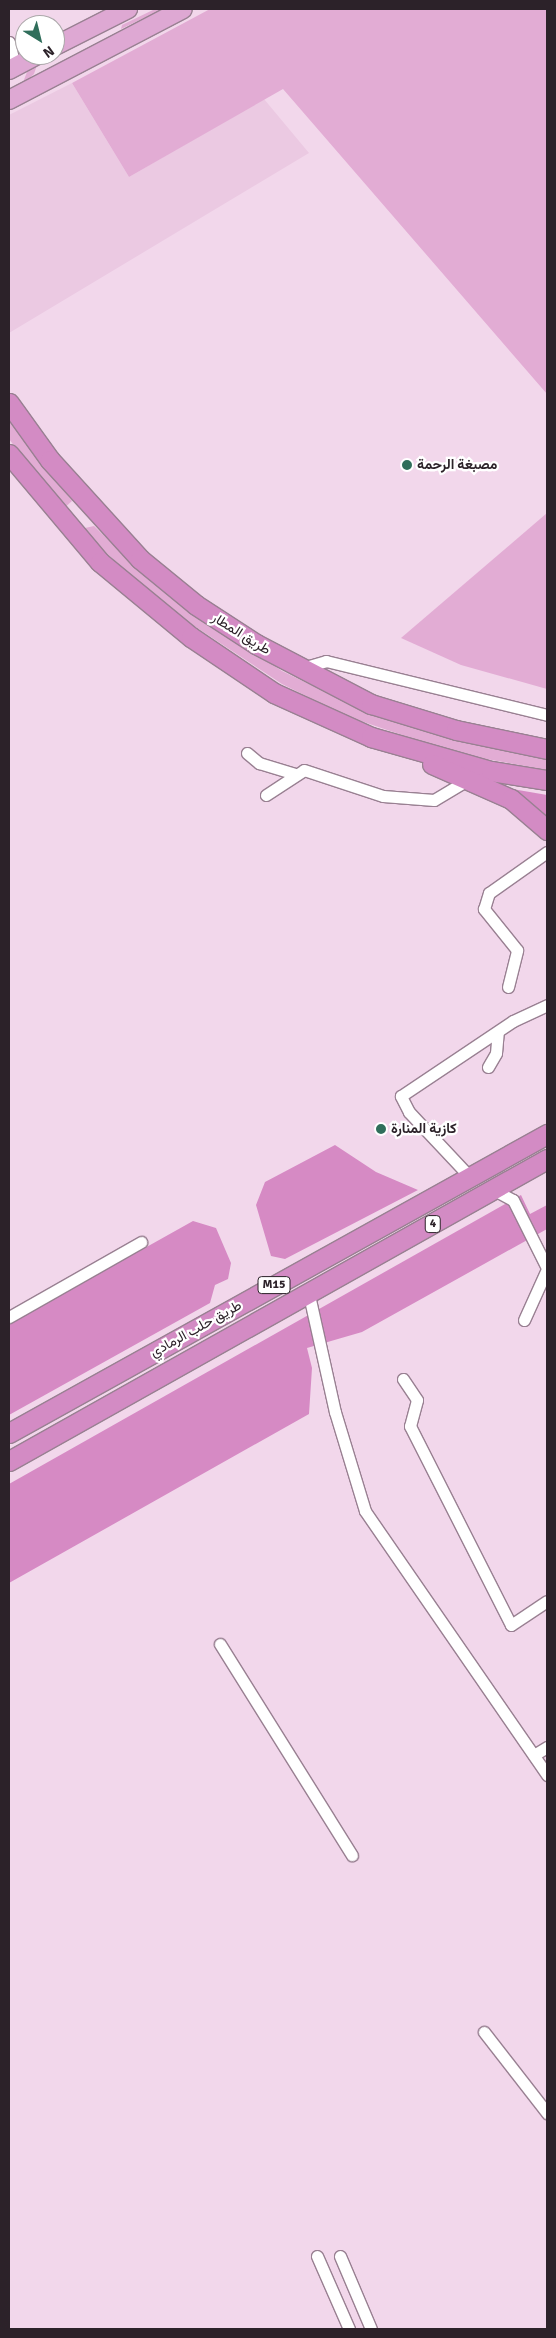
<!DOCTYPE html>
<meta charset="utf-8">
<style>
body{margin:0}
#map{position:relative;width:556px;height:2338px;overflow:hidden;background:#f2d7eb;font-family:Signika,Vazirmatn,sans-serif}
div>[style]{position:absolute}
.built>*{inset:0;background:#ebc9e2}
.green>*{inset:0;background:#e2acd4}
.forest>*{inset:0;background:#d68ac4}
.roads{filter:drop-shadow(1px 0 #998092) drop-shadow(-1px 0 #998092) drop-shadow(0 1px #998092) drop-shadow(0 -1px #998092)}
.minor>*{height:11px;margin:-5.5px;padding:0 5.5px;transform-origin:5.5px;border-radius:5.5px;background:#fff}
.primary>*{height:18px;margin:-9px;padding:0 9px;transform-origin:9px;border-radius:9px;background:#dea8d3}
.trunk>*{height:19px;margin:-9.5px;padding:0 9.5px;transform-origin:9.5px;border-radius:9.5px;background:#d38bc4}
.dots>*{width:14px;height:14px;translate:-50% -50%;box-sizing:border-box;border:2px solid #fff;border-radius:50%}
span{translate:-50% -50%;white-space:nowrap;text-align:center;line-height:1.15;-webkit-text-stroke:4.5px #fff;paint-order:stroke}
.shield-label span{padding:1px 4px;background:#fff;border:1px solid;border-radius:4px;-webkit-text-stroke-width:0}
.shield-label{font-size:12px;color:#2c2229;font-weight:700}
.poi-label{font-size:14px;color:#2c2229;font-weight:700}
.left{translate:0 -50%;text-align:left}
.street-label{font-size:14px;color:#2c2229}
.frame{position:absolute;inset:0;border:10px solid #2c2229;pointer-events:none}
.north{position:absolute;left:15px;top:15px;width:50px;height:50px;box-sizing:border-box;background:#fff;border:1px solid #aba7a9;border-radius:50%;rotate:144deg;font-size:14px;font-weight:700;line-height:20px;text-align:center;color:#2c2229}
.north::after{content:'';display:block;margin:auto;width:18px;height:22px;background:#306e5b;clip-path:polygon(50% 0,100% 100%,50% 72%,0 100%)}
</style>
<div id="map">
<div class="built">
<div style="clip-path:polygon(72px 83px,129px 177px,264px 99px,309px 153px,9px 333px,9px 115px)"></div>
</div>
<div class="green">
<div style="clip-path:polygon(155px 9px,163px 9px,121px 29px,122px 25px)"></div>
<div style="clip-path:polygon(210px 9px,547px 9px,547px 394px,283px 89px,129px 177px,72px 83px)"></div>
<div style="clip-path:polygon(37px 65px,34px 74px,22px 85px,27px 72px)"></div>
<div style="clip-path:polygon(9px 416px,72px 501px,62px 510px,9px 439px)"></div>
<div style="clip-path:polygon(547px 513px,547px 689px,461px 665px,401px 638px)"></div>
<div style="clip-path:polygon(94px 526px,150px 580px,282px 671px,344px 701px,414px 727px,547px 759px,547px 770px,458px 754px,346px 716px,282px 684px,170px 610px,84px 533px,85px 528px)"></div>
</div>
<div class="forest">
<div style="clip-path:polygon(501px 787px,547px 795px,547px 823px)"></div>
<div style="clip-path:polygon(335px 1145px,376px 1172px,418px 1190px,285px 1259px,271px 1256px,256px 1205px,265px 1182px)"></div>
<div style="clip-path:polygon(521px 1195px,530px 1214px,547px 1205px,547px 1229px,362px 1332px,307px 1348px,312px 1368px,309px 1414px,9px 1583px,9px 1484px)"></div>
<div style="clip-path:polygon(193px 1221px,216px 1228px,231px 1263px,228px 1279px,215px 1285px,210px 1303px,9px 1415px,9px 1324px)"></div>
</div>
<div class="roads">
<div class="minor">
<div style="left:9px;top:42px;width:25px;rotate:76deg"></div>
<div style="left:302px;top:668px;width:25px;rotate:-16deg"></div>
<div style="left:326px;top:661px;width:228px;rotate:13.7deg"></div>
<div style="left:247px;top:753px;width:16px;rotate:40deg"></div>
<div style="left:259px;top:763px;width:37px;rotate:17deg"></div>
<div style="left:266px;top:795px;width:45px;rotate:-33.3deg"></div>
<div style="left:304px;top:770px;width:83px;rotate:18.2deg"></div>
<div style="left:383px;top:796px;width:51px;rotate:4.5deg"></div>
<div style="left:434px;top:800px;width:39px;rotate:-31deg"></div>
<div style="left:508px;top:987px;width:38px;rotate:-76deg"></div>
<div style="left:517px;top:950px;width:53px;rotate:-128.8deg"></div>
<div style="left:484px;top:909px;width:17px;rotate:-73deg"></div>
<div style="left:489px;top:893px;width:71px;rotate:-35.3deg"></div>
<div style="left:488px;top:1067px;width:16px;rotate:-60deg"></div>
<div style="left:496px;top:1053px;width:21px;rotate:-85deg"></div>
<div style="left:470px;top:1177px;width:89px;rotate:-133.2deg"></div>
<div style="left:409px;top:1112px;width:18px;rotate:-117deg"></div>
<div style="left:401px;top:1096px;width:135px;rotate:-33.8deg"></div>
<div style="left:513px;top:1021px;width:38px;rotate:-25deg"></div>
<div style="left:494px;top:1190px;width:21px;rotate:28deg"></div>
<div style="left:513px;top:1200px;width:76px;rotate:63.4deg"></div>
<div style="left:309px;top:1295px;width:120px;rotate:77.5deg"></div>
<div style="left:335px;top:1412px;width:103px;rotate:73.1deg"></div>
<div style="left:365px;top:1511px;width:321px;rotate:55.4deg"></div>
<div style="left:9px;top:1317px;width:152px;rotate:-29.6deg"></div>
<div style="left:524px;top:1320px;width:56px;rotate:-65.7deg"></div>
<div style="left:403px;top:1379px;width:25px;rotate:56deg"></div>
<div style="left:417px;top:1400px;width:27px;rotate:105deg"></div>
<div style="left:410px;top:1426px;width:223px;rotate:63.1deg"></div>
<div style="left:511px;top:1625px;width:43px;rotate:-33.7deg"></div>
<div style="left:220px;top:1644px;width:249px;rotate:58deg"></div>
<div style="left:534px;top:1755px;width:15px;rotate:-32deg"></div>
<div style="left:484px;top:2032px;width:103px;rotate:52.1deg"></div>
<div style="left:317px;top:2256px;width:80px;rotate:66.3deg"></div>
<div style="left:340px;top:2256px;width:79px;rotate:67deg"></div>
</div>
<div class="primary">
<div style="left:55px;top:46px;width:82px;rotate:-26.9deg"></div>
<div style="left:9px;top:70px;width:32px;rotate:-28deg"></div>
<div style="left:9px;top:100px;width:196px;rotate:-27.6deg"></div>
</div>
<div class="trunk">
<div style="left:9px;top:403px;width:70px;rotate:54.3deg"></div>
<div style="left:50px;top:460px;width:134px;rotate:47.7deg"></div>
<div style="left:140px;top:559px;width:72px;rotate:39.4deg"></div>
<div style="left:196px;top:605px;width:72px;rotate:33deg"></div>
<div style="left:256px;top:644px;width:130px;rotate:27.6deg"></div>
<div style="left:371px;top:704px;width:89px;rotate:17deg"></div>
<div style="left:456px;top:730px;width:93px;rotate:11.8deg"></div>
<div style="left:9px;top:454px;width:141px;rotate:49.9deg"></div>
<div style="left:100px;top:562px;width:118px;rotate:39.5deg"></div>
<div style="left:191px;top:637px;width:100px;rotate:34deg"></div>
<div style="left:274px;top:693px;width:107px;rotate:24.4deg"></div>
<div style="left:371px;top:737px;width:125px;rotate:15.8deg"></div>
<div style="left:491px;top:771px;width:57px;rotate:9.1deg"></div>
<div style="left:432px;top:764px;width:86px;rotate:23.9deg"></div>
<div style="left:511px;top:799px;width:48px;rotate:40.7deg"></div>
<div style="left:9px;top:1433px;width:616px;rotate:-29.06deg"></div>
<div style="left:9px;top:1461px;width:617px;rotate:-29.31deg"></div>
</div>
</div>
<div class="dots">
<div style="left:407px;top:465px;background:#306e5b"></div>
<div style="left:381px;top:1129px;background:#306e5b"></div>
</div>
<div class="shield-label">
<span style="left:433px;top:1224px">4</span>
<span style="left:274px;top:1285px">M15</span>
</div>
<div class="poi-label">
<span class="left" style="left:417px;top:465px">مصبغة الرحمة</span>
<span class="left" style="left:391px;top:1129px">كازية المنارة</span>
</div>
<div class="street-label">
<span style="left:241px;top:634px;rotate:32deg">طريق المطار</span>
<span style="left:196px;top:1329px;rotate:-29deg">طريق حلب الرمادي</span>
</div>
<div class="frame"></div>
<div class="north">N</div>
</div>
